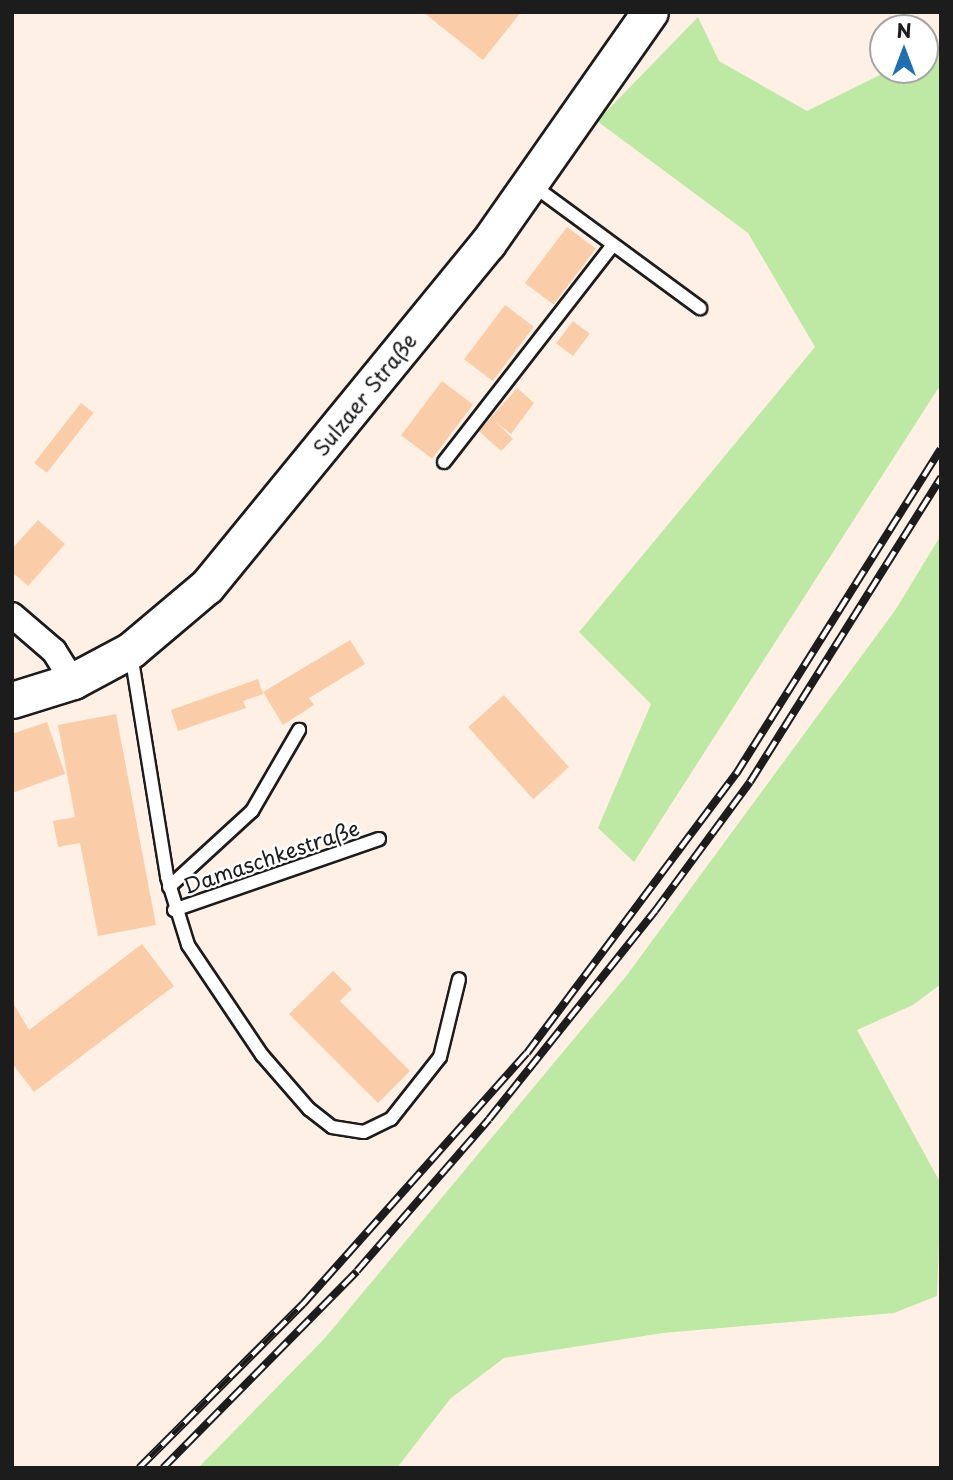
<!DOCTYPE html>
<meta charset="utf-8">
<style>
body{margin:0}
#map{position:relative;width:953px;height:1480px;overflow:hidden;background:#fef0e5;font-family:"Playpen Sans",sans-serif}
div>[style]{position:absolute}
.green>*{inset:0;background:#bee9a5}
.building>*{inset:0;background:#facda8;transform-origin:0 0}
.roads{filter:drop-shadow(2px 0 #1c1c1c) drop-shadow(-2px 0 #1c1c1c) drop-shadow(0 2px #1c1c1c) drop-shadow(0 -2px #1c1c1c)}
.service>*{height:12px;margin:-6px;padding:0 6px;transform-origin:6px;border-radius:6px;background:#fff}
.minor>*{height:24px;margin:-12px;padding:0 12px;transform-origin:12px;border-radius:12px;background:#fff}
.secondary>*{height:35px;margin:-17.5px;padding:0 17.5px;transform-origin:17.5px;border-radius:17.5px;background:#fff}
.rail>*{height:8px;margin-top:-4px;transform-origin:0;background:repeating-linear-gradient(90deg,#fff 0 16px,#1c1c1c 0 32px);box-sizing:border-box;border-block:2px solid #1c1c1c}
span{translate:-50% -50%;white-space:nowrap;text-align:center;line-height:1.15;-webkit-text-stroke:5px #fff;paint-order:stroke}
.street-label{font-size:21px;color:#1c1c1c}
.frame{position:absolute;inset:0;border:14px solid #1c1c1c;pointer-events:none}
.north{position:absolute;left:869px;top:14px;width:70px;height:70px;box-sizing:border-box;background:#fff;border:2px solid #a4a4a4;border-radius:50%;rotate:0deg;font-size:19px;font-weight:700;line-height:28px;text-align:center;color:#1c1c1c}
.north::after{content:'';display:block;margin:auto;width:24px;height:32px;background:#1f6fb2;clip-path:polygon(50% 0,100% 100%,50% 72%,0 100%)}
</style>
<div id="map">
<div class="green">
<div style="clip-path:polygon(698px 17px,719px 61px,807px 111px,890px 70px,925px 70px,925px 52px,941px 45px,941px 384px,634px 862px,598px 828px,651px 704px,579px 632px,815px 347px,748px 233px,597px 121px)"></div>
<div style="clip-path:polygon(941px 535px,941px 984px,913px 1005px,857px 1030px,941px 1184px,937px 1296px,894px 1313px,663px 1333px,504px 1358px,450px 1399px,397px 1468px,198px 1468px,325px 1338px,627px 975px,896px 609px)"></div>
</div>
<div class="building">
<div style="clip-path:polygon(423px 12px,521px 12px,483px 60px)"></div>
<div style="left:567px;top:227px;width:36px;height:70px;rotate:37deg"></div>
<div style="left:505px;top:305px;width:36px;height:68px;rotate:37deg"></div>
<div style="left:573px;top:321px;width:21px;height:28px;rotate:37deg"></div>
<div style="left:442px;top:381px;width:39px;height:68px;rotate:37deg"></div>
<div style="clip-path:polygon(517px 388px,534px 403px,511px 434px,495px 421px,513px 439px,501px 451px,479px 431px)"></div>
<div style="left:81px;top:403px;width:16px;height:76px;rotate:38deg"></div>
<div style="clip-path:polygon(38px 520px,65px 544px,28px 586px,12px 572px,12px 549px)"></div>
<div style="clip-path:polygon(350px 640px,365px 664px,309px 698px,314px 705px,283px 725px,263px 692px)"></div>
<div style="clip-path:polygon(258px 679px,263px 694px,243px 701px,246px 708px,178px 731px,171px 710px)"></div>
<div style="left:504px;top:695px;width:97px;height:48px;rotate:48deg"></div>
<div style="clip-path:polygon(116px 714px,156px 925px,98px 936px,80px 843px,58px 847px,53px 821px,75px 817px,58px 725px)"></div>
<div style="clip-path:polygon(47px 722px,65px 774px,12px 793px,12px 734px)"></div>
<div style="clip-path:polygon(142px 944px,174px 986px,34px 1092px,12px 1063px,12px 1001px,29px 1030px)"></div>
<div style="clip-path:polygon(333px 971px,352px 989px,340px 1001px,410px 1071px,378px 1103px,289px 1014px)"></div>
</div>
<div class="roads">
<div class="service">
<div style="left:531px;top:184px;width:210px;rotate:36.3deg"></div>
<div style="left:444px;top:462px;width:274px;rotate:-52.1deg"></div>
<div style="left:131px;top:654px;width:226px;rotate:80.8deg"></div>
<div style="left:167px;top:877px;width:71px;rotate:72.8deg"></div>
<div style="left:188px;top:945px;width:133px;rotate:56.1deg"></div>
<div style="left:262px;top:1055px;width:72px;rotate:49deg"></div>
<div style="left:309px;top:1109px;width:29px;rotate:38deg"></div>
<div style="left:332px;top:1127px;width:32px;rotate:9deg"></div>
<div style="left:364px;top:1132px;width:30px;rotate:-26deg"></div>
<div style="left:391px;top:1119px;width:79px;rotate:-51.7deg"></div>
<div style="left:440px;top:1057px;width:80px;rotate:-76.3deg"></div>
<div style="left:169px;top:887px;width:113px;rotate:-42.5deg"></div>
<div style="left:252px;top:811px;width:94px;rotate:-59.9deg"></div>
<div style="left:174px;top:910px;width:217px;rotate:-19.1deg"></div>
</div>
<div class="minor">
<div style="left:12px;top:615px;width:55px;rotate:40.6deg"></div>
<div style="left:54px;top:651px;width:36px;rotate:58deg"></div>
</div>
<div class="secondary">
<div style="left:12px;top:700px;width:64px;rotate:-17.3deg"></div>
<div style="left:73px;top:681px;width:66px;rotate:-28.1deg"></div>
<div style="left:131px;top:650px;width:99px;rotate:-40.1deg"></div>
<div style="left:207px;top:586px;width:443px;rotate:-50.7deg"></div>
<div style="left:488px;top:243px;width:282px;rotate:-55deg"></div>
</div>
</div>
<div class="rail">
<div style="left:139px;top:1468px;width:232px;rotate:-45deg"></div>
<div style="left:303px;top:1304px;width:336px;rotate:-48.3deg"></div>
<div style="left:527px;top:1053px;width:349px;rotate:-53.2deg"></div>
<div style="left:736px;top:774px;width:384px;rotate:-57.8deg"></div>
<div style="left:163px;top:1468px;width:276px;rotate:-45.4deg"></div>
<div style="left:357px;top:1271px;width:201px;rotate:-49deg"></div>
<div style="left:489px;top:1119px;width:266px;rotate:-51.4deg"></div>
<div style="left:655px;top:911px;width:160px;rotate:-53.6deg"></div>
<div style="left:750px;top:782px;width:360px;rotate:-57.9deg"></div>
</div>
<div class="street-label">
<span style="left:364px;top:394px;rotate:-51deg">Sulzaer Straße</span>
<span style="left:271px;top:856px;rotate:-19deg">Damaschkestraße</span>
</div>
<div class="frame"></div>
<div class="north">N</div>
</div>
